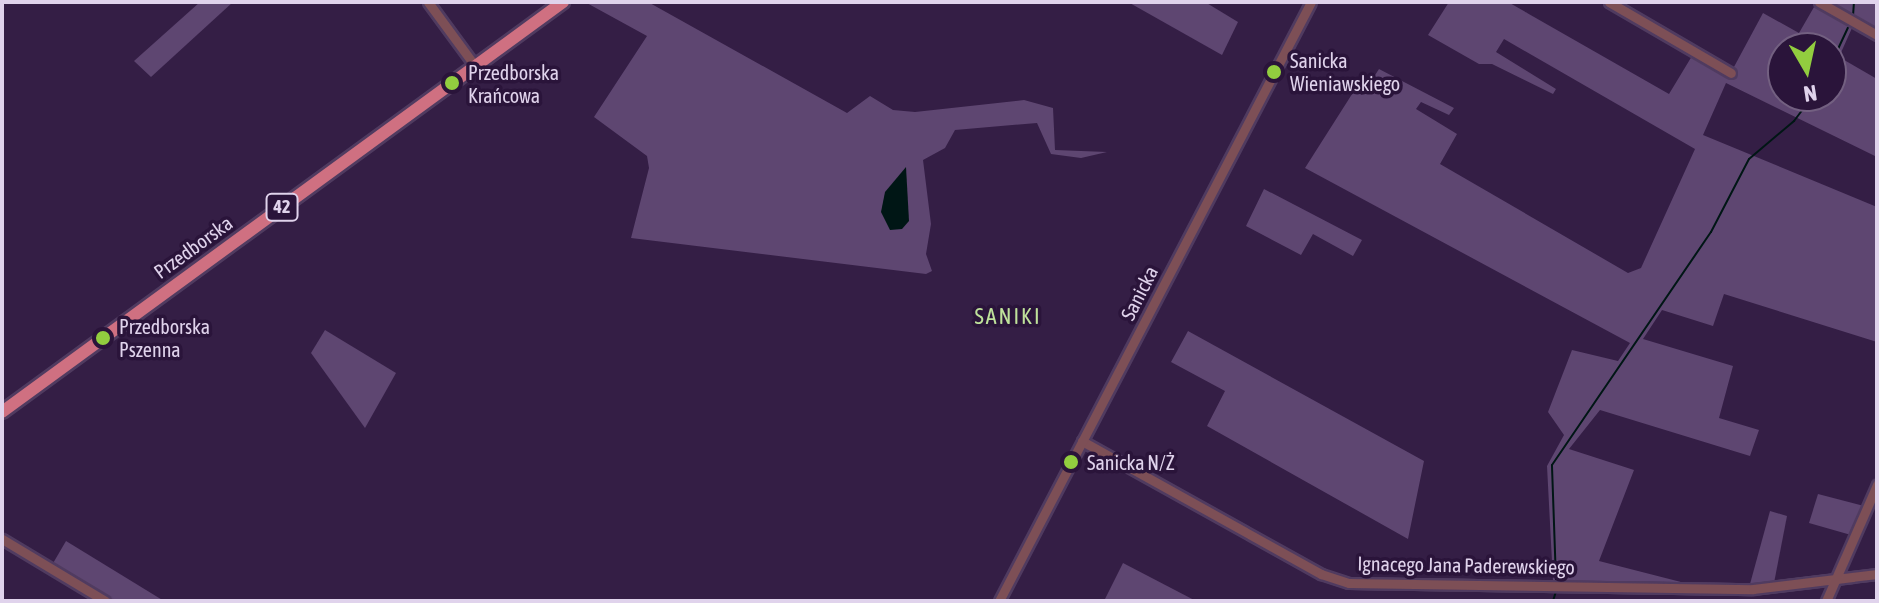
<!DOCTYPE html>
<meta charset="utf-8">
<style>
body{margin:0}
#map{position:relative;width:1879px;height:603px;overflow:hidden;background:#341e45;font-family:"Asap Condensed",sans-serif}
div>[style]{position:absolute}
.green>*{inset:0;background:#5e4671}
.water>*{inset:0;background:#001615}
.stream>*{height:2px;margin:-1px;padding:0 1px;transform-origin:1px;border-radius:1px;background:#001615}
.roads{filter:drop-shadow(2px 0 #503b60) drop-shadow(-2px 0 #503b60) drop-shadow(0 2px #503b60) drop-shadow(0 -2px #503b60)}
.minor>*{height:9px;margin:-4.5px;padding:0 4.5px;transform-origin:4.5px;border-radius:4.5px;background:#7d4f56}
.major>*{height:12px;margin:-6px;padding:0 6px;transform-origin:6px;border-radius:6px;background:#cf7081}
.dots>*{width:22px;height:22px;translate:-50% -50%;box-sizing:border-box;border:4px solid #2a143a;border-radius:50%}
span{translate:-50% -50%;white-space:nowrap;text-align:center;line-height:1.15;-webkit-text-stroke:7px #2a143a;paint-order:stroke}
.shield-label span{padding:2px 6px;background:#2a143a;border:2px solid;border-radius:6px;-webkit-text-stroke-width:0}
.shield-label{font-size:18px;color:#e0d3ec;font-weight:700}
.poi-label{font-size:20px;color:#e0d3ec}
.left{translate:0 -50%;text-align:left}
.street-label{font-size:20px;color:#e0d3ec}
.neighbourhood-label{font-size:22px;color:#bfe29b;letter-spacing:2px}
.frame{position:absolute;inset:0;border:4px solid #e0d3ec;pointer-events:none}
.north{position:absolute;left:1767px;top:32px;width:80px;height:80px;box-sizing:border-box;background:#2a143a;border:2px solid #736081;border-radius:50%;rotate:171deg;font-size:22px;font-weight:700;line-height:32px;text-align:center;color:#e0d3ec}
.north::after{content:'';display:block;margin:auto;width:28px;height:36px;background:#92cd3f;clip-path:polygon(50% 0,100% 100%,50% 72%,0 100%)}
</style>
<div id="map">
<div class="green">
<div style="clip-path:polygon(200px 2px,233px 2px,151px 77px,134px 61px)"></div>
<div style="clip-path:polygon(585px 2px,648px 2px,847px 113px,870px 96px,893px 110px,915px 112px,1024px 100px,1053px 108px,1055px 150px,1107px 152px,1081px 158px,1051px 154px,1037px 123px,955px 130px,945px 148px,923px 160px,931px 224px,926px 254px,932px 271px,926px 274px,631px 238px,649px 168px,647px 156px,594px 117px,647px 36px)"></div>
<div style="clip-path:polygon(1128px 2px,1205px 2px,1238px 22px,1222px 55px)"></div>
<div style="clip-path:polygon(evenodd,1449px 2px,1508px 2px,1669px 94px,1692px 56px,1728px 78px,1763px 13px,1799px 33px,1814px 7px,1852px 28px,1839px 57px,1877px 79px,1877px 157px,1726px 83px,1703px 135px,1877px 207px,1877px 342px,1724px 294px,1713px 326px,1662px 310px,1643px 339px,1733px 366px,1719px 418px,1759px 430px,1750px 456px,1600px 410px,1569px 449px,1634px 470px,1599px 561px,1681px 582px,1553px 581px,1547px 466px,1564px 435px,1548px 412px,1572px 350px,1618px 361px,1630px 343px,1305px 168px,1354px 91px,1362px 95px,1379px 69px,1454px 108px,1449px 115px,1421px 102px,1416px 109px,1457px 134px,1440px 164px,1628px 273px,1641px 268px,1695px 149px,1504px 39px,1496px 52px,1556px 89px,1553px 94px,1492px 64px,1479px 64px,1428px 35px,1449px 2px,1783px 48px,1831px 48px,1831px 96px,1783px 96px,1783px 48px)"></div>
<div style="clip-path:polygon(1828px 2px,1877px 2px,1877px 31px)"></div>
<div style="clip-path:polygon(1264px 189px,1362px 240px,1353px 256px,1313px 234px,1301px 255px,1246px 226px)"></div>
<div style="clip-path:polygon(325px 330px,396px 373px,365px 428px,311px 353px)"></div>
<div style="clip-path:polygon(1188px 331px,1424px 461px,1408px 539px,1207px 426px,1225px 391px,1171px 362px)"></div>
<div style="clip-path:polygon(1818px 494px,1864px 506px,1851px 535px,1809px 523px)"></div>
<div style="clip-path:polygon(1770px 511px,1787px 516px,1774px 583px,1750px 584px)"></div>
<div style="clip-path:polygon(66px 541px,164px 601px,112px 601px,52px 565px)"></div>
<div style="clip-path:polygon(1123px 563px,1196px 601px,1104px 601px)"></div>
</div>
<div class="water">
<div style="clip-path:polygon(906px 167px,909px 221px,902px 229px,890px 230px,881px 212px,885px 192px)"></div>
</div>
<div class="stream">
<div style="left:1853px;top:16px;width:14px;rotate:-86deg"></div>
<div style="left:1831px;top:64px;width:40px;rotate:-65deg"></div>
<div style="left:1556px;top:581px;width:116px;rotate:-92deg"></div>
<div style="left:1552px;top:465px;width:282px;rotate:-55.7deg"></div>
<div style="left:1711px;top:232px;width:82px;rotate:-62.5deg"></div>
<div style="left:1749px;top:159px;width:59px;rotate:-40.2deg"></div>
<div style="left:1794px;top:121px;width:31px;rotate:-53deg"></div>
<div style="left:1553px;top:601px;width:10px;rotate:-73deg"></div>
</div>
<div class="roads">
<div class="minor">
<div style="left:428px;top:2px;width:79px;rotate:53.7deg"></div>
<div style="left:1609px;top:2px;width:141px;rotate:30.2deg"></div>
<div style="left:1819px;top:2px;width:67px;rotate:29.6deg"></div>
<div style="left:1082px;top:441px;width:274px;rotate:29.1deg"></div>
<div style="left:1321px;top:574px;width:29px;rotate:18deg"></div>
<div style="left:1349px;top:583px;width:404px;rotate:0.9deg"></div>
<div style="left:1753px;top:589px;width:125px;rotate:-6.9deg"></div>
<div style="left:2px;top:539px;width:120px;rotate:31deg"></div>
<div style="left:999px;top:601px;width:675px;rotate:-62.49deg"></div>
<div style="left:1826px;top:601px;width:127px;rotate:-66.3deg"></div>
</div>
<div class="major">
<div style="left:2px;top:412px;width:695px;rotate:-36.16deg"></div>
</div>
</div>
<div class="dots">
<div style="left:1274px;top:72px;background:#92cd3f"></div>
<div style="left:452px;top:83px;background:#92cd3f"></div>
<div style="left:103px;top:338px;background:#92cd3f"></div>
<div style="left:1071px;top:462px;background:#92cd3f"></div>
</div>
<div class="shield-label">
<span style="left:282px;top:207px">42</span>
</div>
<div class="poi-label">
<span class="left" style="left:1290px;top:72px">Sanicka<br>Wieniawskiego</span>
<span class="left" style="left:468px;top:84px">Przedborska<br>Krańcowa</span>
<span class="left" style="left:119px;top:338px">Przedborska<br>Pszenna</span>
<span class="left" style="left:1087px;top:462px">Sanicka N/Ż</span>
</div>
<div class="street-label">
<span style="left:193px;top:247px;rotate:-36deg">Przedborska</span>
<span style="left:1139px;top:293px;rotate:-63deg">Sanicka</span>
<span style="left:1466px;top:565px;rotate:1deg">Ignacego Jana Paderewskiego</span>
</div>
<div class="neighbourhood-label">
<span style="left:1008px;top:317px">SANIKI</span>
</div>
<div class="frame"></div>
<div class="north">N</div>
</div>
